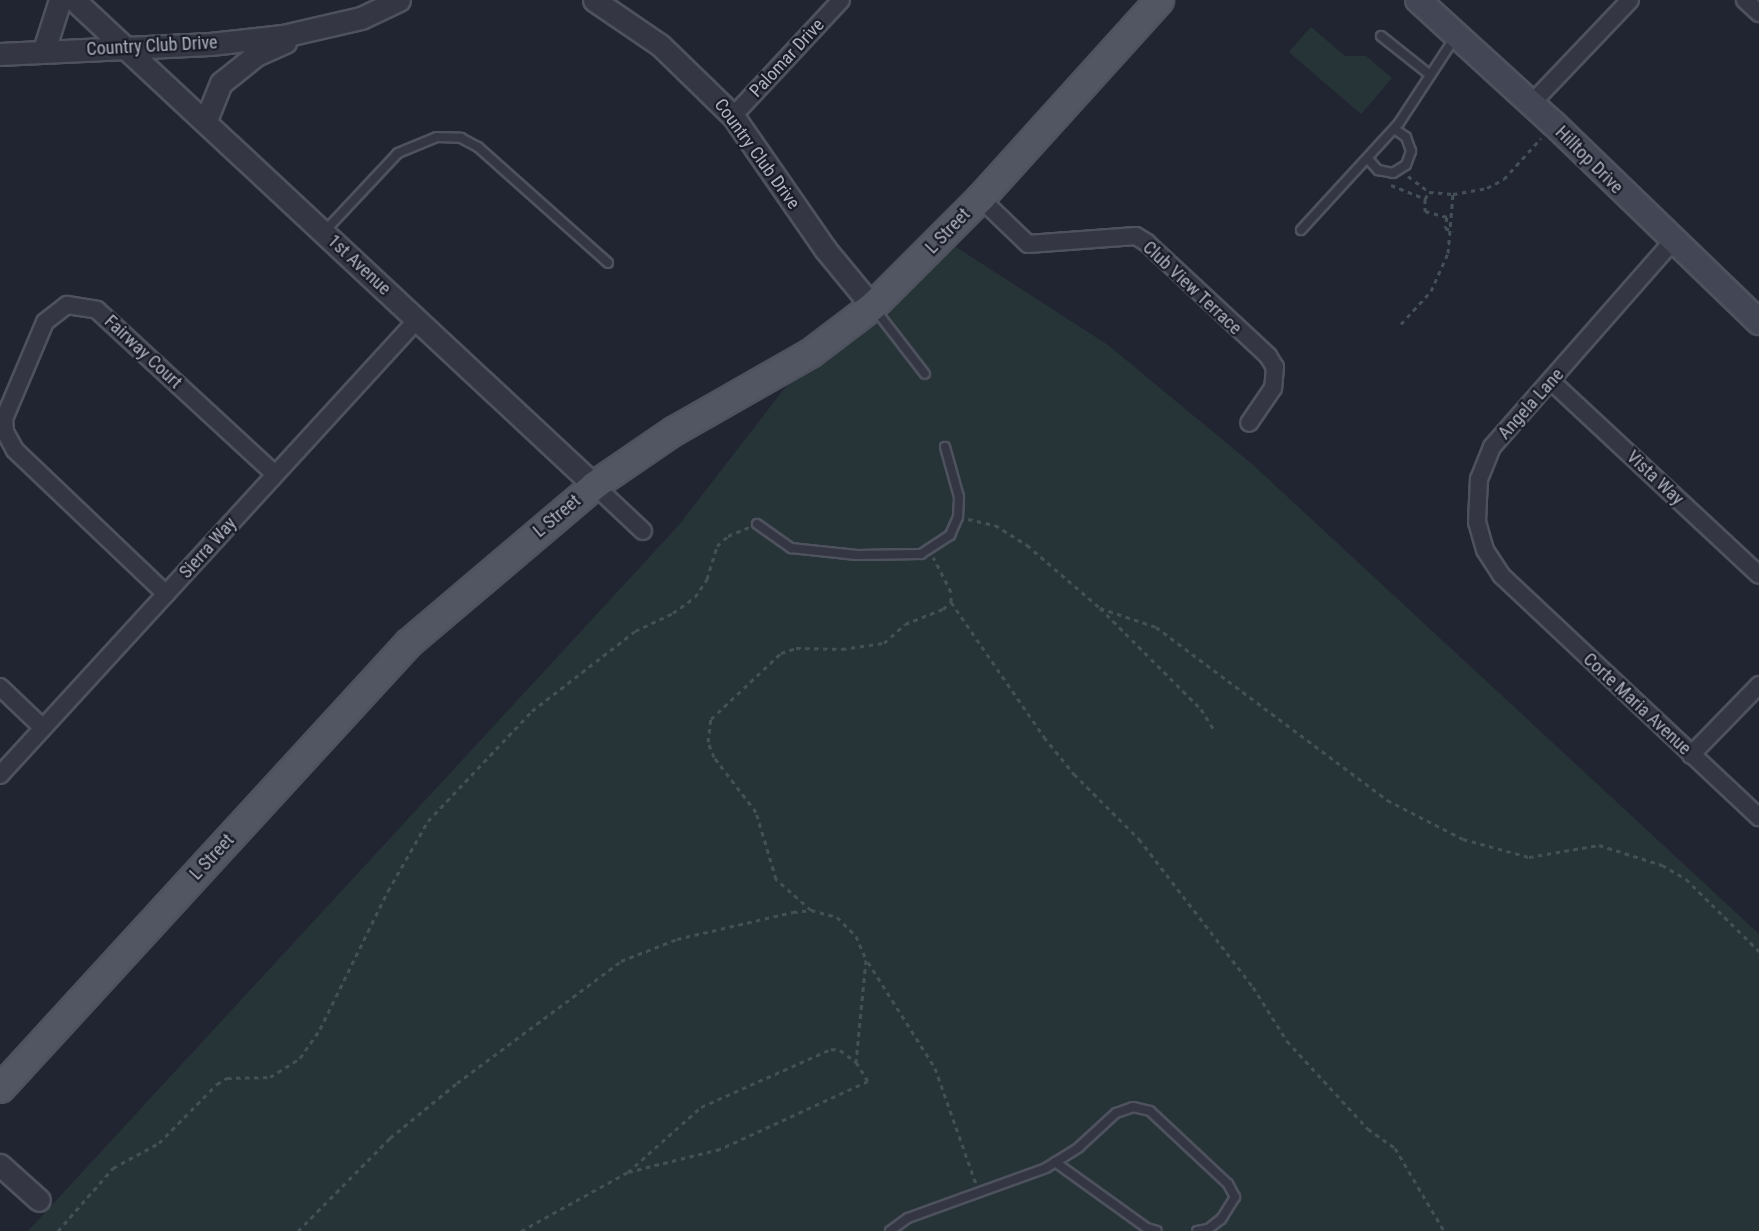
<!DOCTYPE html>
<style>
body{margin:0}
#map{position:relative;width:1759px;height:1231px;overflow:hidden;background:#212532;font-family:"Roboto Condensed",sans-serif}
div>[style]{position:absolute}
.green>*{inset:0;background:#273437}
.path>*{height:3px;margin-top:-1.5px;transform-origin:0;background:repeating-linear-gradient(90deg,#445055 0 4.5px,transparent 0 9px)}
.roads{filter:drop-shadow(2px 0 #4e525e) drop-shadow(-2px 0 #4e525e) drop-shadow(0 2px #4e525e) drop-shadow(0 -2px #4e525e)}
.service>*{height:8px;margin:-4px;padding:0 4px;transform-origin:4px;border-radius:4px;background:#343743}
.minor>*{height:16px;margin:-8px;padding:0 8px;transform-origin:8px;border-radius:8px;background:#343743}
.tertiary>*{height:21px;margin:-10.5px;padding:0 10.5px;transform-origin:10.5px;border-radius:10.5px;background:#343743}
.secondary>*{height:24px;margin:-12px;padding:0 12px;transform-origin:12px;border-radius:12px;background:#434655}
.primary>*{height:27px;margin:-13.5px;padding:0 13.5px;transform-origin:13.5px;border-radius:13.5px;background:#525663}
span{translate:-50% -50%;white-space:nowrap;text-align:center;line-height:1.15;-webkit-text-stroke:4.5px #1a1d27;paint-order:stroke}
.street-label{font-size:18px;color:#aeb2c0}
</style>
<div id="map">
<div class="green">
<div style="clip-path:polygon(1311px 27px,1345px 56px,1366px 56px,1392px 78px,1361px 114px,1289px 52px)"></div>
<div style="clip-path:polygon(942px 238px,1108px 345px,1253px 465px,1759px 934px,1759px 1231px,28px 1231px,679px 525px,815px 349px)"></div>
</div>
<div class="path">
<div style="left:1408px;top:176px;width:26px;rotate:37deg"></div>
<div style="left:1429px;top:192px;width:24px;rotate:5deg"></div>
<div style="left:1453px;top:194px;width:35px;rotate:-10deg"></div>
<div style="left:1487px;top:188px;width:19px;rotate:-28deg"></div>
<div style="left:1504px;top:179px;width:55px;rotate:-47.9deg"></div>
<div style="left:1391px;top:185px;width:37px;rotate:22deg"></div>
<div style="left:1425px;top:199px;width:8px;rotate:-60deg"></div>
<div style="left:1425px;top:199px;width:12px;rotate:90deg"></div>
<div style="left:1425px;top:211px;width:23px;rotate:15deg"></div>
<div style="left:1447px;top:217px;width:11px;rotate:100deg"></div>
<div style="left:1445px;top:228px;width:9px;rotate:21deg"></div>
<div style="left:1401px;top:324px;width:45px;rotate:-47.7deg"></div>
<div style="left:1431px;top:291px;width:42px;rotate:-65.9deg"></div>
<div style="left:1448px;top:253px;width:59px;rotate:-85.2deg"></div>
<div style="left:968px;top:519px;width:28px;rotate:13deg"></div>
<div style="left:995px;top:525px;width:38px;rotate:32deg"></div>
<div style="left:1027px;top:545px;width:96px;rotate:40.8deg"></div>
<div style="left:1100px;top:608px;width:143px;rotate:45deg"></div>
<div style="left:1201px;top:709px;width:26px;rotate:58deg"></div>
<div style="left:951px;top:602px;width:164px;rotate:55.4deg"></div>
<div style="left:1044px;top:737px;width:48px;rotate:51deg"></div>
<div style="left:1074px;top:774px;width:92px;rotate:45deg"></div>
<div style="left:1139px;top:839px;width:187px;rotate:52.4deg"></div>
<div style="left:1253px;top:987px;width:64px;rotate:57.8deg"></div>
<div style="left:1287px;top:1041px;width:120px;rotate:47.4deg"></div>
<div style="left:1368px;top:1129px;width:33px;rotate:35deg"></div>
<div style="left:1395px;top:1148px;width:96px;rotate:59.4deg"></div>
<div style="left:1100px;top:608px;width:59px;rotate:18.7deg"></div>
<div style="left:1156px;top:627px;width:289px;rotate:36.8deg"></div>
<div style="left:1387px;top:800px;width:85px;rotate:27.2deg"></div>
<div style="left:1463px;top:839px;width:68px;rotate:15.3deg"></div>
<div style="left:1529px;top:857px;width:71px;rotate:-9.7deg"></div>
<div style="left:1599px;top:845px;width:66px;rotate:17.6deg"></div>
<div style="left:1662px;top:865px;width:28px;rotate:30deg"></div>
<div style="left:1686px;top:879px;width:103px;rotate:44.6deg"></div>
<div style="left:811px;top:910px;width:47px;rotate:-138.5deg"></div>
<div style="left:776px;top:879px;width:70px;rotate:-106.6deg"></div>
<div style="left:756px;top:812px;width:69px;rotate:-127.4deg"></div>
<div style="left:714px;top:757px;width:16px;rotate:-112deg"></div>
<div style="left:708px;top:742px;width:23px;rotate:-83deg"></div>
<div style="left:711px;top:719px;width:96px;rotate:-43.3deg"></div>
<div style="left:781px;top:653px;width:16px;rotate:-18deg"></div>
<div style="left:796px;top:648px;width:46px;rotate:1.2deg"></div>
<div style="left:842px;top:649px;width:42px;rotate:-8.1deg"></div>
<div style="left:884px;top:643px;width:28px;rotate:-42deg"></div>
<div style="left:905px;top:624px;width:41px;rotate:-21.5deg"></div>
<div style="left:943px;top:609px;width:11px;rotate:-41deg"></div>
<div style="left:951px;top:602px;width:10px;rotate:-90deg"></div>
<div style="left:951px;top:592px;width:39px;rotate:-117deg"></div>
<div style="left:868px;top:962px;width:125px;rotate:57.7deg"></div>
<div style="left:935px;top:1068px;width:123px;rotate:70.5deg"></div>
<div style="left:58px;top:1231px;width:84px;rotate:-48.9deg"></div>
<div style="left:113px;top:1168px;width:52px;rotate:-28.5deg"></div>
<div style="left:159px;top:1143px;width:83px;rotate:-45.5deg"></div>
<div style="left:217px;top:1084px;width:12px;rotate:-31deg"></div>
<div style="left:227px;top:1078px;width:43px;rotate:-1.3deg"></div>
<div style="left:270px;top:1077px;width:36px;rotate:-32deg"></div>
<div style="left:300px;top:1058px;width:35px;rotate:-55deg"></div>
<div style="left:320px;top:1029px;width:154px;rotate:-63.8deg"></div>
<div style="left:388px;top:891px;width:81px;rotate:-60.3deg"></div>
<div style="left:428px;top:821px;width:151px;rotate:-46.6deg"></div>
<div style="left:532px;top:711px;width:130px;rotate:-37.8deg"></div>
<div style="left:635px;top:631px;width:42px;rotate:-25.3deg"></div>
<div style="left:673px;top:613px;width:27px;rotate:-36deg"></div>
<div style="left:695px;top:597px;width:22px;rotate:-56deg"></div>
<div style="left:707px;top:579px;width:34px;rotate:-73deg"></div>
<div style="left:717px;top:546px;width:15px;rotate:-42deg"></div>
<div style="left:728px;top:536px;width:23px;rotate:-23deg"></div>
<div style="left:298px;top:1231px;width:131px;rotate:-45.3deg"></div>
<div style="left:390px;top:1138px;width:87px;rotate:-39.4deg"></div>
<div style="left:457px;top:1083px;width:204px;rotate:-36.6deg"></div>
<div style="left:621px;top:961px;width:60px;rotate:-21.4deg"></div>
<div style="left:677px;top:939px;width:119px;rotate:-13.1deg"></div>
<div style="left:793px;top:912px;width:18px;rotate:-6deg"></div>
<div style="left:811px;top:910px;width:27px;rotate:15deg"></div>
<div style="left:837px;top:917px;width:27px;rotate:45deg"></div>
<div style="left:856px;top:936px;width:26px;rotate:67deg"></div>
<div style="left:866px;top:960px;width:102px;rotate:95.6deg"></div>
<div style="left:521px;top:1231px;width:122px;rotate:-28.9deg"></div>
<div style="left:628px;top:1172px;width:98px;rotate:-41.7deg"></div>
<div style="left:701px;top:1107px;width:142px;rotate:-24deg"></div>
<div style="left:831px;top:1049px;width:9px;rotate:6deg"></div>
<div style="left:840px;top:1050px;width:20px;rotate:37deg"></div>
<div style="left:856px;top:1062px;width:22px;rotate:58deg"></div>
<div style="left:868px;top:1081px;width:163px;rotate:155.3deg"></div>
<div style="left:720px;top:1149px;width:95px;rotate:166deg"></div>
</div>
<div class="roads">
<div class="service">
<div style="left:1381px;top:36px;width:63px;rotate:38.5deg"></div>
<div style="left:1368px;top:159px;width:15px;rotate:48deg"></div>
<div style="left:1378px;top:170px;width:15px;rotate:11deg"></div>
<div style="left:1393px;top:173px;width:15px;rotate:-32deg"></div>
<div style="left:1406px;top:165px;width:15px;rotate:-70deg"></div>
<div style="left:1411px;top:151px;width:15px;rotate:-110deg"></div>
<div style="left:1406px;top:137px;width:14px;rotate:-146deg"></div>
<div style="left:1301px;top:230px;width:145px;rotate:-47.5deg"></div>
<div style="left:1399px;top:123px;width:104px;rotate:-56.8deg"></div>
<div style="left:324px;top:232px;width:108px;rotate:-46.9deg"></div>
<div style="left:398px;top:153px;width:42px;rotate:-22.3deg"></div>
<div style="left:437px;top:137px;width:24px;rotate:2deg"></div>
<div style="left:461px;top:138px;width:19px;rotate:28deg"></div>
<div style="left:478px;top:147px;width:174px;rotate:41.7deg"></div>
<div style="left:874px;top:308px;width:83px;rotate:52.3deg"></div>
<div style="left:757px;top:524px;width:42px;rotate:35.2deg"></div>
<div style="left:791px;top:548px;width:66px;rotate:6.1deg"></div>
<div style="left:857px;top:555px;width:64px;rotate:-0.9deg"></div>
<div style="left:921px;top:554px;width:35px;rotate:-33deg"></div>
<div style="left:950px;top:535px;width:20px;rotate:-66deg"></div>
<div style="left:958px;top:517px;width:20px;rotate:-87deg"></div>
<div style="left:959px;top:497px;width:52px;rotate:-105.6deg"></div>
<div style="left:1055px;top:1162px;width:113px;rotate:35.7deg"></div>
<div style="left:1147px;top:1228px;width:10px;rotate:17deg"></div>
<div style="left:890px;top:1231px;width:22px;rotate:-36deg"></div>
<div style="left:908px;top:1218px;width:147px;rotate:-19.9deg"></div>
<div style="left:1046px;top:1168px;width:39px;rotate:-32deg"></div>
<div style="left:1079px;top:1147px;width:50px;rotate:-42.6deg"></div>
<div style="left:1116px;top:1113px;width:18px;rotate:-19deg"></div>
<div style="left:1133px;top:1107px;width:17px;rotate:13deg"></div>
<div style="left:1150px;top:1111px;width:107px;rotate:43.1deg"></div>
<div style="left:1228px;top:1184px;width:15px;rotate:62deg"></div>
<div style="left:1235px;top:1197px;width:26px;rotate:122deg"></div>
<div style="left:1221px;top:1219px;width:16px;rotate:142deg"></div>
<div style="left:1208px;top:1229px;width:11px;rotate:170deg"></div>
</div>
<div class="minor">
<div style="left:1745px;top:0;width:19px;rotate:43deg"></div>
<div style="left:1532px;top:103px;width:142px;rotate:-46.4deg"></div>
<div style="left:733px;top:116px;width:158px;rotate:-47deg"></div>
<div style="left:980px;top:198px;width:66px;rotate:43.8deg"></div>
<div style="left:1028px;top:244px;width:108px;rotate:-4.2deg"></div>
<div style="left:1136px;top:236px;width:13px;rotate:32deg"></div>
<div style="left:1147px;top:243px;width:166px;rotate:43deg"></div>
<div style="left:1268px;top:356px;width:13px;rotate:58deg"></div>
<div style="left:1275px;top:367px;width:21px;rotate:95deg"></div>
<div style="left:1273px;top:388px;width:42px;rotate:124.4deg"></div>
<div style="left:1672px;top:242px;width:273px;rotate:131.3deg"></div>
<div style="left:1492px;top:447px;width:35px;rotate:112deg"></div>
<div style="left:1479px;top:479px;width:43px;rotate:92.7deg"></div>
<div style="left:1477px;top:522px;width:29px;rotate:74deg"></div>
<div style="left:1485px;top:550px;width:30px;rotate:57deg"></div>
<div style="left:1501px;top:575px;width:354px;rotate:43.2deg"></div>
<div style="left:1551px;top:381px;width:284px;rotate:43deg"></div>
<div style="left:594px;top:485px;width:67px;rotate:43.2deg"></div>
<div style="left:166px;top:594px;width:209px;rotate:-136.4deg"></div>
<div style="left:15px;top:450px;width:21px;rotate:-119deg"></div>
<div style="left:5px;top:432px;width:13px;rotate:-94deg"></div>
<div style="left:4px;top:419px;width:105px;rotate:-67.1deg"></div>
<div style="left:45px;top:322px;width:28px;rotate:-38deg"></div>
<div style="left:67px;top:305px;width:30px;rotate:9deg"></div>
<div style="left:97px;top:310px;width:242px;rotate:42.7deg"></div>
<div style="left:0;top:687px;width:59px;rotate:43.6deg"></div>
<div style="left:1691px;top:755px;width:98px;rotate:-45.8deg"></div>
<div style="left:0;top:775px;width:617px;rotate:-47.5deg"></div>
</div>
<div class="tertiary">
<div style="left:74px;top:0;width:711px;rotate:43.01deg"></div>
<div style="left:594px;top:0;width:80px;rotate:34.3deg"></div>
<div style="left:660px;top:45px;width:102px;rotate:44.2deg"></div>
<div style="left:733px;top:116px;width:162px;rotate:55.3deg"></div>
<div style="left:825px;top:249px;width:74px;rotate:50.5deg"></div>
<div style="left:44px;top:50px;width:52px;rotate:-72.3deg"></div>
<div style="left:0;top:54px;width:210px;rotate:-2.7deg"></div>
<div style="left:210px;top:44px;width:73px;rotate:-6.3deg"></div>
<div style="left:283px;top:36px;width:80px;rotate:-13deg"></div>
<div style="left:361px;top:18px;width:42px;rotate:-25.3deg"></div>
<div style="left:206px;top:120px;width:40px;rotate:-68deg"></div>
<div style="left:221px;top:83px;width:45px;rotate:-38.7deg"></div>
<div style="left:256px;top:55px;width:32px;rotate:-24deg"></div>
<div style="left:0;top:1165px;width:52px;rotate:41.9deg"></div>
</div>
<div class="secondary">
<div style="left:1418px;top:0;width:184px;rotate:42.4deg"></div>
<div style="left:1554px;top:124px;width:285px;rotate:44deg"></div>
</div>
<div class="primary">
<div style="left:0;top:1088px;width:604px;rotate:-47.48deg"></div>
<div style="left:408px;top:643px;width:244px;rotate:-40.3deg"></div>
<div style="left:594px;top:485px;width:96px;rotate:-34.4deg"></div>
<div style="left:673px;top:431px;width:158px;rotate:-29.7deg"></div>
<div style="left:810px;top:353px;width:78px;rotate:-37.2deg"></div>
<div style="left:872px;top:306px;width:153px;rotate:-45deg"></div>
<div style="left:980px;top:198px;width:267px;rotate:-47.9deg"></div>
</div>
</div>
<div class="street-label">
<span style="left:152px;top:46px;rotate:-3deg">Country Club Drive</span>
<span style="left:787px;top:58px;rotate:-47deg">Palomar Drive</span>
<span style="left:757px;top:154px;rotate:54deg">Country Club Drive</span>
<span style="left:1589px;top:160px;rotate:45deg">Hilltop Drive</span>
<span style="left:948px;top:231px;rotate:-46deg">L Street</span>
<span style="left:359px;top:265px;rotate:43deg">1st Avenue</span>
<span style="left:1192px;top:288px;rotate:43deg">Club View Terrace</span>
<span style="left:143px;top:352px;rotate:43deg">Fairway Court</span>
<span style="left:1531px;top:404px;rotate:-48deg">Angela Lane</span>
<span style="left:1655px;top:478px;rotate:43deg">Vista Way</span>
<span style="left:557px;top:516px;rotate:-40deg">L Street</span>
<span style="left:208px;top:548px;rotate:-48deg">Sierra Way</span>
<span style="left:1637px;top:704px;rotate:43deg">Corte Maria Avenue</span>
<span style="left:212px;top:857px;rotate:-47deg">L Street</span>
</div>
</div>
